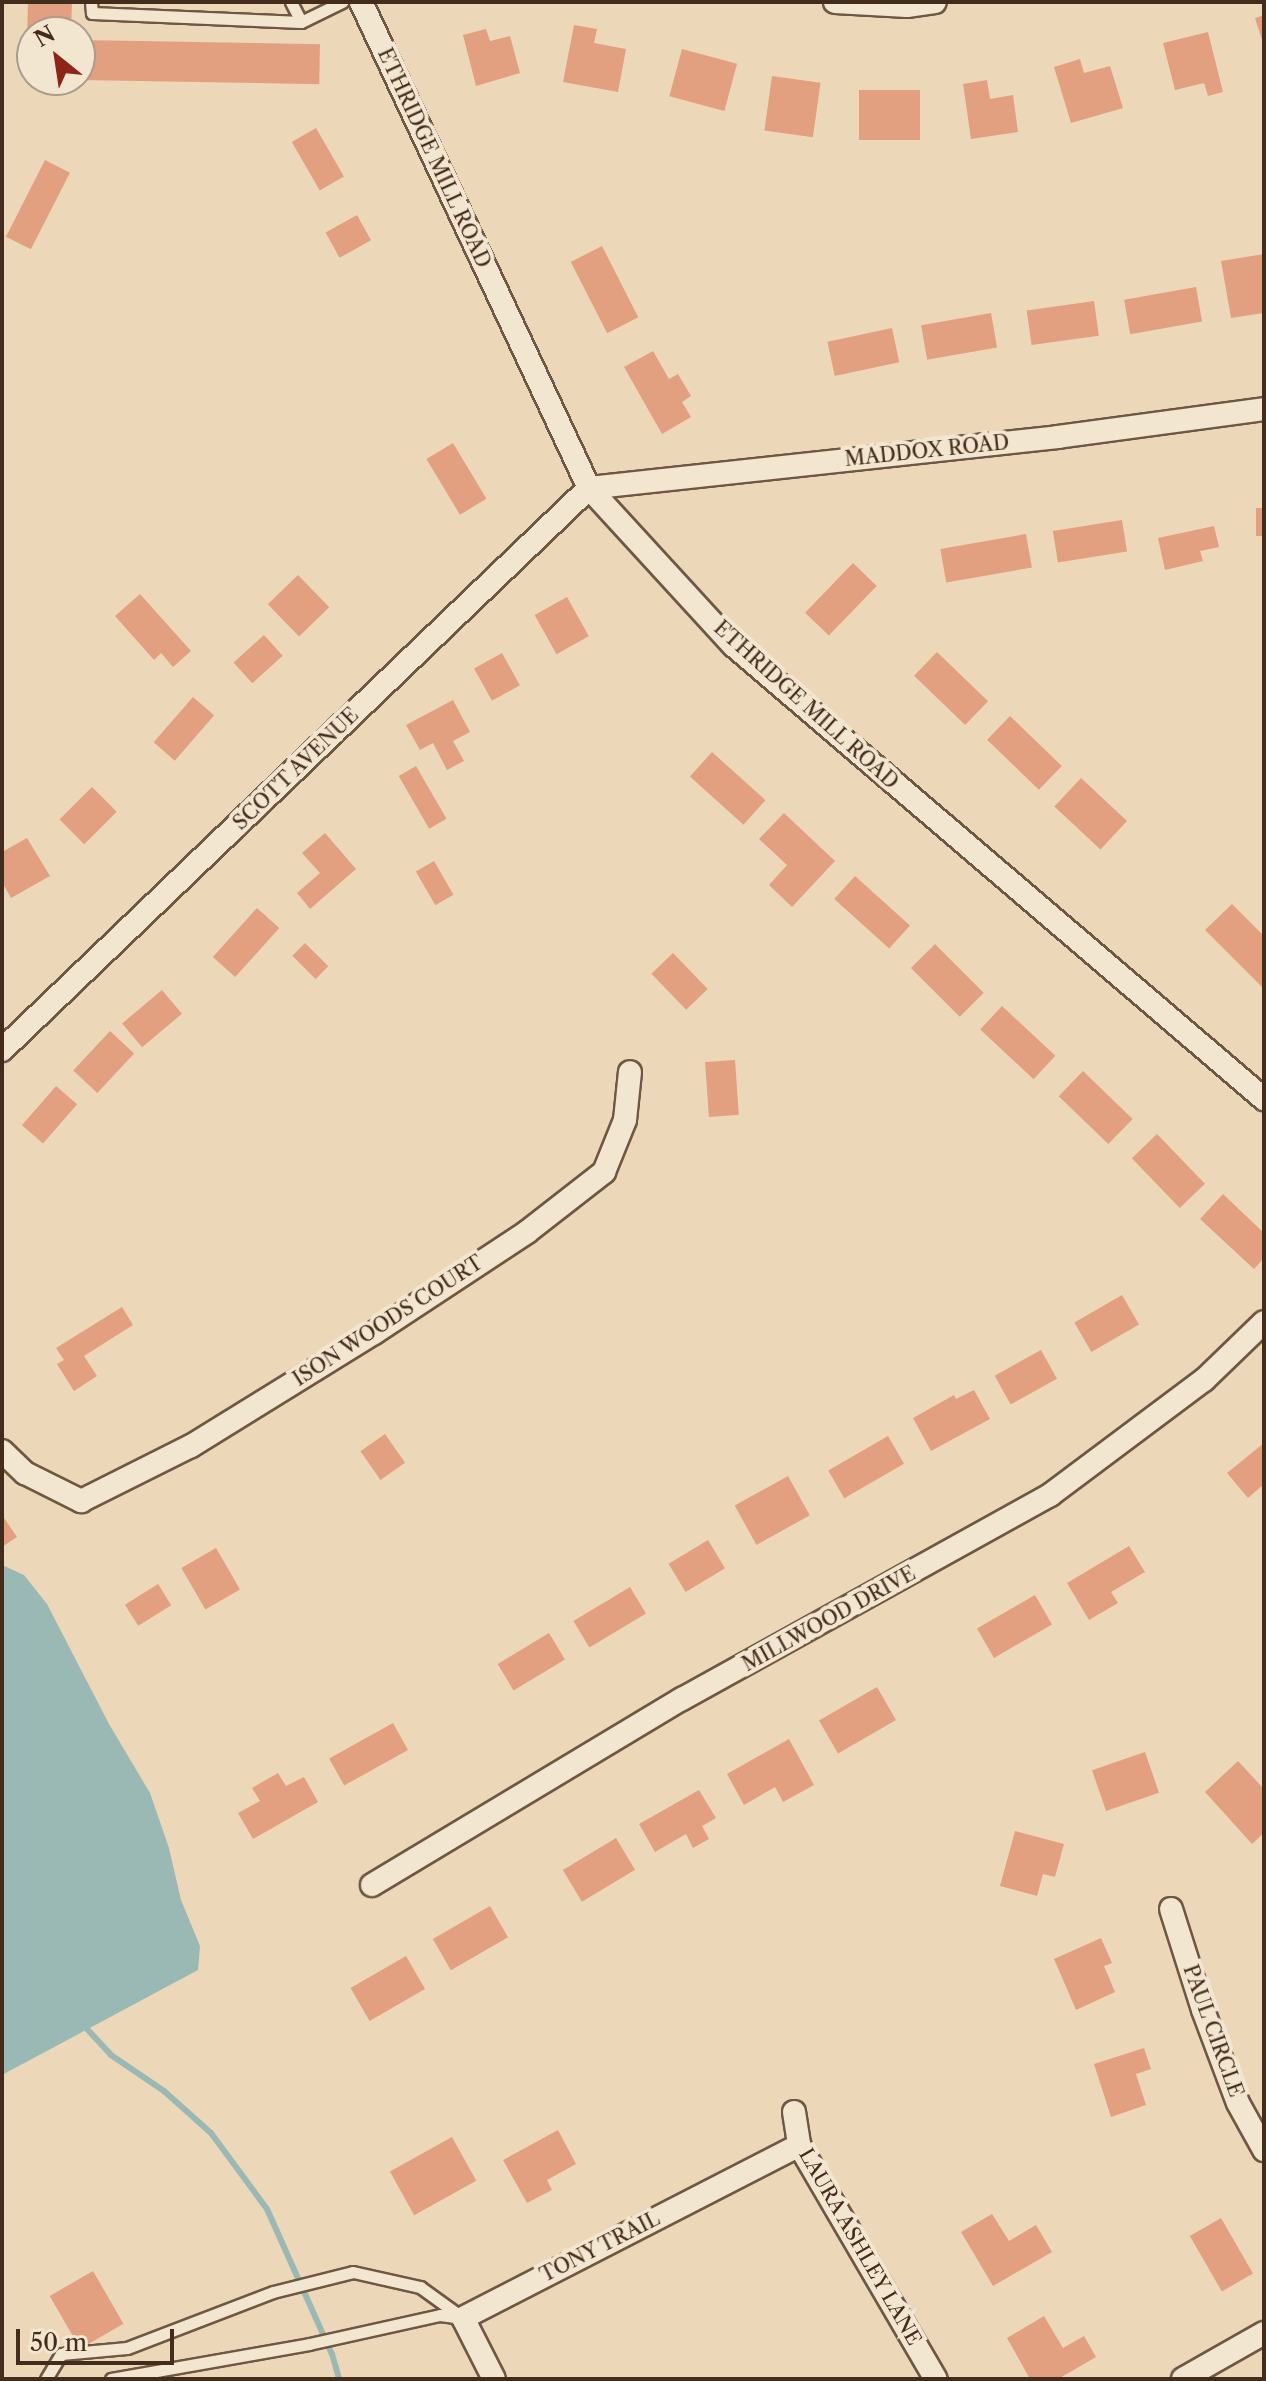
<!DOCTYPE html>
<style>
body{margin:0}
#map{position:relative;width:1266px;height:2381px;overflow:hidden;background:#ecd8b8;font-family:"Libre Caslon Text",serif}
div>[style]{position:absolute}
.water>*{inset:0;background:#9ab9b5}
.stream>*{height:6px;margin:-3px;padding:0 3px;transform-origin:3px;border-radius:3px;background:#9ab9b5}
.building>*{inset:0;background:#e3a080;transform-origin:0 0}
.roads{filter:drop-shadow(2px 0 #6e5743) drop-shadow(-2px 0 #6e5743) drop-shadow(0 2px #6e5743) drop-shadow(0 -2px #6e5743)}
.lane>*{height:11px;margin:-5.5px;padding:0 5.5px;transform-origin:5.5px;border-radius:5.5px;background:#f3e6d1}
.street>*{height:22px;margin:-11px;padding:0 11px;transform-origin:11px;border-radius:11px;background:#f3e6d1}
span{translate:-50% -50%;white-space:nowrap;text-align:center;line-height:1.15;-webkit-text-stroke:8px #f3e6d1;paint-order:stroke}
.street-label{font-size:20px;color:#442c1c}
.frame{position:absolute;inset:0;border:4px solid #442c1c;pointer-events:none}
.north{position:absolute;left:16px;top:16px;width:80px;height:80px;box-sizing:border-box;background:#f3e6d1;border:2px solid #ad9c89;border-radius:50%;rotate:330deg;font-size:22px;font-weight:700;line-height:32px;text-align:center;color:#442c1c}
.north::after{content:'';display:block;margin:auto;width:28px;height:36px;background:#8f2418;clip-path:polygon(50% 0,100% 100%,50% 72%,0 100%)}
.scale{position:absolute;left:16px;top:2329px;width:158px;height:36px;box-sizing:border-box;border:4px solid #442c1c;border-top:0;padding-left:10px;font-size:24px;line-height:28px;white-space:nowrap;color:#442c1c;-webkit-text-stroke:6px #f3e6d1;paint-order:stroke}
</style>
<div id="map">
<div class="water">
<div style="clip-path:polygon(2px 1565px,24px 1575px,47px 1604px,109px 1724px,150px 1793px,169px 1848px,181px 1900px,200px 1946px,198px 1970px,2px 2075px)"></div>
</div>
<div class="stream">
<div style="left:87px;top:2029px;width:35px;rotate:47deg"></div>
<div style="left:111px;top:2055px;width:64px;rotate:34.2deg"></div>
<div style="left:164px;top:2091px;width:63px;rotate:41.8deg"></div>
<div style="left:211px;top:2133px;width:94px;rotate:53.6deg"></div>
<div style="left:267px;top:2209px;width:159px;rotate:65.9deg"></div>
<div style="left:332px;top:2354px;width:26px;rotate:74deg"></div>
</div>
<div class="building">
<div style="clip-path:polygon(28px 2px,72px 2px,71px 32px,32px 32px,32px 79px,26px 79px)"></div>
<div style="clip-path:polygon(1264px 15px,1264px 43px,1263px 43px,1255px 18px)"></div>
<div style="clip-path:polygon(574px 25px,597px 29px,594px 43px,626px 49px,618px 92px,563px 82px)"></div>
<div style="clip-path:polygon(486px 29px,490px 41px,510px 36px,520px 73px,476px 86px,463px 35px)"></div>
<div style="clip-path:polygon(1208px 32px,1223px 92px,1208px 96px,1204px 83px,1175px 90px,1163px 43px)"></div>
<div style="left:80px;top:40px;width:240px;height:40px;rotate:1deg"></div>
<div style="left:682px;top:49px;width:57px;height:49px;rotate:15deg"></div>
<div style="clip-path:polygon(1080px 59px,1084px 73px,1110px 66px,1123px 108px,1071px 123px,1054px 67px)"></div>
<div style="left:772px;top:76px;width:49px;height:55px;rotate:8deg"></div>
<div style="clip-path:polygon(987px 80px,990px 99px,1013px 95px,1018px 132px,971px 139px,963px 84px)"></div>
<div style="left:859px;top:90px;width:61px;height:50px"></div>
<div style="left:316px;top:128px;width:56px;height:28px;rotate:60deg"></div>
<div style="left:45px;top:160px;width:28px;height:86px;rotate:27deg"></div>
<div style="left:357px;top:215px;width:29px;height:36px;rotate:61deg"></div>
<div style="left:602px;top:246px;width:80px;height:35px;rotate:63deg"></div>
<div style="clip-path:polygon(1264px 254px,1264px 313px,1231px 318px,1221px 261px)"></div>
<div style="left:1196px;top:287px;width:35px;height:73px;rotate:80deg"></div>
<div style="left:1094px;top:301px;width:35px;height:68px;rotate:82deg"></div>
<div style="left:991px;top:313px;width:35px;height:71px;rotate:80deg"></div>
<div style="left:892px;top:328px;width:35px;height:66px;rotate:78deg"></div>
<div style="clip-path:polygon(653px 351px,669px 379px,678px 374px,691px 396px,682px 402px,691px 417px,662px 434px,624px 367px)"></div>
<div style="left:453px;top:443px;width:65px;height:31px;rotate:59deg"></div>
<div style="left:1256px;top:508px;width:8px;height:28px"></div>
<div style="left:1122px;top:520px;width:32px;height:70px;rotate:81deg"></div>
<div style="clip-path:polygon(1214px 526px,1219px 547px,1200px 551px,1203px 561px,1165px 570px,1158px 538px)"></div>
<div style="left:1026px;top:534px;width:34px;height:87px;rotate:80deg"></div>
<div style="left:853px;top:563px;width:33px;height:69px;rotate:44deg"></div>
<div style="left:298px;top:575px;width:45px;height:42px;rotate:46deg"></div>
<div style="clip-path:polygon(140px 594px,191px 651px,173px 667px,161px 653px,154px 660px,115px 616px)"></div>
<div style="left:567px;top:597px;width:45px;height:37px;rotate:61deg"></div>
<div style="left:264px;top:635px;width:28px;height:41px;rotate:48deg"></div>
<div style="left:937px;top:652px;width:71px;height:33px;rotate:44deg"></div>
<div style="left:502px;top:653px;width:37px;height:32px;rotate:61deg"></div>
<div style="left:193px;top:697px;width:28px;height:60px;rotate:41deg"></div>
<div style="clip-path:polygon(453px 700px,470px 732px,453px 741px,464px 761px,447px 770px,433px 743px,420px 750px,406px 725px)"></div>
<div style="left:1010px;top:716px;width:72px;height:33px;rotate:44deg"></div>
<div style="left:712px;top:752px;width:72px;height:33px;rotate:42deg"></div>
<div style="left:416px;top:766px;width:61px;height:20px;rotate:60deg"></div>
<div style="left:1081px;top:778px;width:63px;height:39px;rotate:43deg"></div>
<div style="left:92px;top:787px;width:35px;height:46px;rotate:45deg"></div>
<div style="clip-path:polygon(784px 813px,835px 861px,792px 907px,769px 885px,787px 865px,759px 839px)"></div>
<div style="clip-path:polygon(325px 833px,356px 869px,310px 909px,297px 893px,320px 873px,302px 853px)"></div>
<div style="clip-path:polygon(27px 838px,50px 876px,11px 898px,2px 882px,2px 852px)"></div>
<div style="left:434px;top:861px;width:39px;height:21px;rotate:60deg"></div>
<div style="left:855px;top:876px;width:74px;height:31px;rotate:42deg"></div>
<div style="clip-path:polygon(1232px 904px,1264px 936px,1262px 987px,1205px 930px)"></div>
<div style="left:257px;top:908px;width:30px;height:66px;rotate:42deg"></div>
<div style="left:305px;top:943px;width:33px;height:18px;rotate:45deg"></div>
<div style="left:935px;top:944px;width:69px;height:34px;rotate:45deg"></div>
<div style="left:673px;top:953px;width:50px;height:30px;rotate:46deg"></div>
<div style="left:162px;top:990px;width:31px;height:52px;rotate:50deg"></div>
<div style="left:1002px;top:1006px;width:73px;height:32px;rotate:43deg"></div>
<div style="left:110px;top:1031px;width:33px;height:54px;rotate:43deg"></div>
<div style="left:735px;top:1060px;width:55px;height:30px;rotate:86deg"></div>
<div style="left:1083px;top:1071px;width:69px;height:35px;rotate:44deg"></div>
<div style="left:56px;top:1086px;width:28px;height:52px;rotate:41deg"></div>
<div style="left:1157px;top:1134px;width:69px;height:35px;rotate:46deg"></div>
<div style="clip-path:polygon(1223px 1194px,1264px 1233px,1264px 1258px,1254px 1269px,1200px 1219px)"></div>
<div style="left:1122px;top:1295px;width:34px;height:55px;rotate:60deg"></div>
<div style="clip-path:polygon(122px 1307px,133px 1325px,84px 1356px,97px 1376px,74px 1391px,57px 1364px,64px 1360px,56px 1348px)"></div>
<div style="left:1041px;top:1350px;width:33px;height:53px;rotate:61deg"></div>
<div style="clip-path:polygon(974px 1390px,990px 1419px,931px 1451px,913px 1418px,954px 1395px,956px 1399px)"></div>
<div style="left:385px;top:1434px;width:35px;height:30px;rotate:55deg"></div>
<div style="left:888px;top:1436px;width:32px;height:69px;rotate:60deg"></div>
<div style="clip-path:polygon(1264px 1443px,1264px 1484px,1248px 1498px,1227px 1473px)"></div>
<div style="left:788px;top:1476px;width:45px;height:61px;rotate:61deg"></div>
<div style="clip-path:polygon(2px 1515px,17px 1537px,2px 1547px)"></div>
<div style="left:708px;top:1540px;width:33px;height:46px;rotate:59deg"></div>
<div style="clip-path:polygon(1129px 1546px,1145px 1572px,1111px 1592px,1118px 1603px,1089px 1620px,1067px 1583px)"></div>
<div style="left:216px;top:1548px;width:48px;height:40px;rotate:60deg"></div>
<div style="left:158px;top:1584px;width:25px;height:39px;rotate:58deg"></div>
<div style="left:630px;top:1587px;width:31px;height:66px;rotate:59deg"></div>
<div style="left:1035px;top:1595px;width:34px;height:67px;rotate:60deg"></div>
<div style="left:549px;top:1633px;width:31px;height:60px;rotate:59deg"></div>
<div style="left:877px;top:1687px;width:38px;height:67px;rotate:60deg"></div>
<div style="left:393px;top:1723px;width:31px;height:73px;rotate:61deg"></div>
<div style="clip-path:polygon(789px 1739px,814px 1785px,783px 1802px,775px 1787px,744px 1805px,727px 1774px)"></div>
<div style="left:1145px;top:1752px;width:43px;height:56px;rotate:71deg"></div>
<div style="clip-path:polygon(1238px 1761px,1264px 1789px,1264px 1833px,1252px 1844px,1205px 1792px)"></div>
<div style="clip-path:polygon(278px 1773px,286px 1786px,304px 1777px,318px 1802px,253px 1839px,238px 1813px,260px 1801px,252px 1788px)"></div>
<div style="clip-path:polygon(699px 1790px,716px 1818px,702px 1826px,709px 1839px,693px 1848px,686px 1834px,655px 1852px,639px 1824px)"></div>
<div style="clip-path:polygon(1015px 1831px,1064px 1844px,1055px 1877px,1043px 1874px,1037px 1896px,1000px 1886px)"></div>
<div style="left:616px;top:1838px;width:37px;height:62px;rotate:59deg"></div>
<div style="left:490px;top:1906px;width:36px;height:66px;rotate:60deg"></div>
<div style="clip-path:polygon(1101px 1938px,1112px 1963px,1104px 1966px,1115px 1992px,1076px 2010px,1054px 1959px)"></div>
<div style="left:406px;top:1956px;width:38px;height:64px;rotate:60deg"></div>
<div style="clip-path:polygon(1144px 2048px,1151px 2069px,1136px 2074px,1146px 2105px,1111px 2117px,1094px 2064px)"></div>
<div style="clip-path:polygon(558px 2130px,576px 2164px,547px 2180px,552px 2190px,527px 2203px,503px 2160px)"></div>
<div style="left:452px;top:2137px;width:50px;height:71px;rotate:61deg"></div>
<div style="clip-path:polygon(992px 2214px,1009px 2241px,1036px 2225px,1052px 2252px,993px 2286px,961px 2232px)"></div>
<div style="left:1221px;top:2218px;width:64px;height:36px;rotate:60deg"></div>
<div style="left:93px;top:2271px;width:61px;height:50px;rotate:60deg"></div>
<div style="clip-path:polygon(1044px 2316px,1063px 2348px,1084px 2336px,1096px 2357px,1058px 2379px,1030px 2379px,1007px 2338px)"></div>
</div>
<div class="roads">
<div class="lane">
<div style="left:91px;top:2px;width:11px;rotate:85deg"></div>
<div style="left:92px;top:13px;width:209px;rotate:2.5deg"></div>
<div style="left:301px;top:22px;width:46px;rotate:-26deg"></div>
<div style="left:291px;top:2px;width:22px;rotate:63deg"></div>
<div style="left:46px;top:2379px;width:29px;rotate:-59deg"></div>
<div style="left:61px;top:2354px;width:66px;rotate:-5.2deg"></div>
<div style="left:127px;top:2348px;width:156px;rotate:-21deg"></div>
<div style="left:273px;top:2292px;width:82px;rotate:-14deg"></div>
<div style="left:353px;top:2272px;width:69px;rotate:12.6deg"></div>
<div style="left:420px;top:2287px;width:53px;rotate:35.8deg"></div>
<div style="left:111px;top:2379px;width:201px;rotate:-10deg"></div>
<div style="left:309px;top:2344px;width:134px;rotate:-12.5deg"></div>
<div style="left:440px;top:2315px;width:22px;rotate:8deg"></div>
</div>
<div class="street">
<div style="left:361px;top:2px;width:537px;rotate:64.87deg"></div>
<div style="left:589px;top:488px;width:213px;rotate:47.5deg"></div>
<div style="left:733px;top:645px;width:699px;rotate:40.53deg"></div>
<div style="left:835px;top:2px;width:72px;rotate:3.2deg"></div>
<div style="left:907px;top:6px;width:28px;rotate:-8deg"></div>
<div style="left:2px;top:1050px;width:813px;rotate:-43.75deg"></div>
<div style="left:589px;top:488px;width:472px;rotate:-6.2deg"></div>
<div style="left:1058px;top:437px;width:208px;rotate:-7.7deg"></div>
<div style="left:2px;top:1451px;width:32px;rotate:44deg"></div>
<div style="left:25px;top:1473px;width:63px;rotate:26.6deg"></div>
<div style="left:81px;top:1501px;width:123px;rotate:-26.6deg"></div>
<div style="left:191px;top:1446px;width:215px;rotate:-31.7deg"></div>
<div style="left:374px;top:1333px;width:183px;rotate:-33.4deg"></div>
<div style="left:527px;top:1232px;width:98px;rotate:-37.9deg"></div>
<div style="left:604px;top:1172px;width:56px;rotate:-68deg"></div>
<div style="left:625px;top:1120px;width:48px;rotate:-84.1deg"></div>
<div style="left:372px;top:1885px;width:362px;rotate:-31deg"></div>
<div style="left:682px;top:1699px;width:421px;rotate:-29deg"></div>
<div style="left:1050px;top:1495px;width:192px;rotate:-36.8deg"></div>
<div style="left:1204px;top:1380px;width:83px;rotate:-44deg"></div>
<div style="left:1171px;top:1909px;width:106px;rotate:72.4deg"></div>
<div style="left:1203px;top:2010px;width:99px;rotate:69.4deg"></div>
<div style="left:1238px;top:2103px;width:54px;rotate:61deg"></div>
<div style="left:794px;top:2112px;width:33px;rotate:81deg"></div>
<div style="left:799px;top:2145px;width:271px;rotate:59.7deg"></div>
<div style="left:494px;top:2379px;width:68px;rotate:-116.9deg"></div>
<div style="left:463px;top:2318px;width:378px;rotate:-27.2deg"></div>
<div style="left:1183px;top:2379px;width:93px;rotate:-29.6deg"></div>
</div>
</div>
<div class="street-label">
<span style="left:434px;top:158px;rotate:65deg">ETHRIDGE MILL ROAD</span>
<span style="left:927px;top:451px;rotate:-6deg">MADDOX ROAD</span>
<span style="left:806px;top:705px;rotate:42deg">ETHRIDGE MILL ROAD</span>
<span style="left:296px;top:769px;rotate:-44deg">SCOTT AVENUE</span>
<span style="left:388px;top:1321px;rotate:-33deg">ISON WOODS COURT</span>
<span style="left:829px;top:1619px;rotate:-29deg">MILLWOOD DRIVE</span>
<span style="left:1213px;top:2031px;rotate:70deg">PAUL CIRCLE</span>
<span style="left:600px;top:2247px;rotate:-27deg">TONY TRAIL</span>
<span style="left:860px;top:2247px;rotate:60deg">LAURA ASHLEY LANE</span>
</div>
<div class="frame"></div>
<div class="north">N</div>
<div class="scale">50 m</div>
</div>
